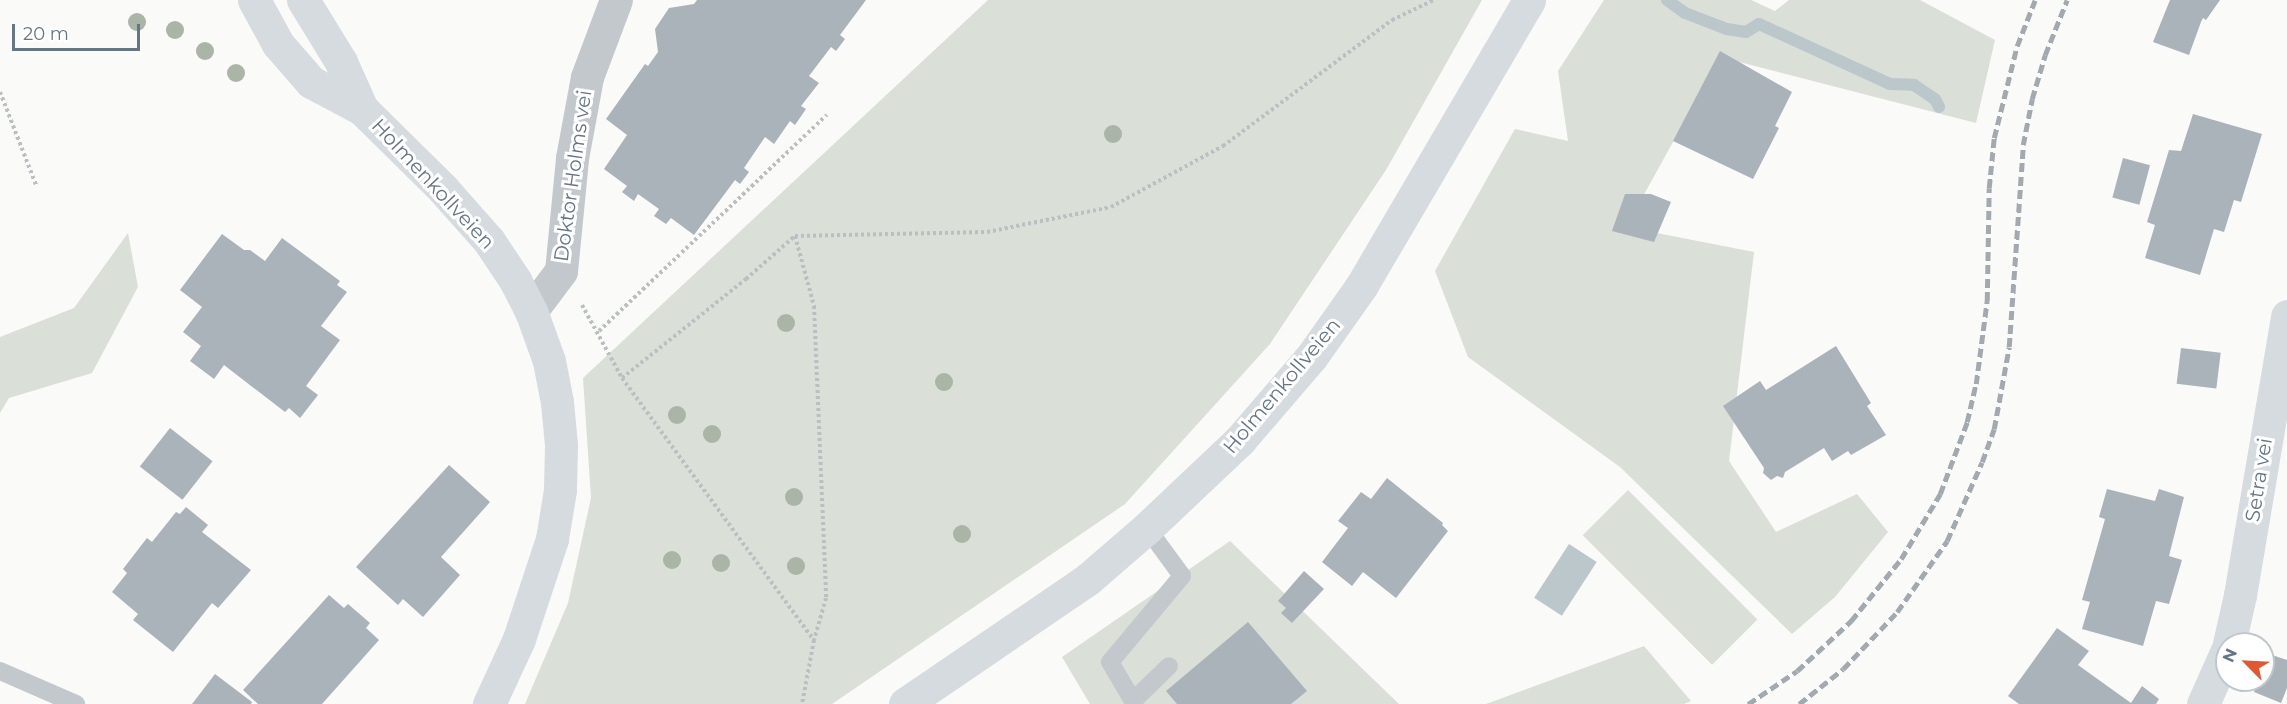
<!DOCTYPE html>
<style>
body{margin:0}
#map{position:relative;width:2287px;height:704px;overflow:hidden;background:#fafaf8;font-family:Montserrat,sans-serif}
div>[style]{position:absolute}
.green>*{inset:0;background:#dadfd7;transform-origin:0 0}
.water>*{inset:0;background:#bbc7cb;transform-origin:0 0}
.stream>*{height:12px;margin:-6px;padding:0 6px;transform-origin:6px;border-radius:6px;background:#bbc7cb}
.building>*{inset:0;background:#aab3b9;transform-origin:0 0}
.path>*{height:4px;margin-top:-2px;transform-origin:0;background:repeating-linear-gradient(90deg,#bbbfc2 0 3px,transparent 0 6px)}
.lane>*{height:18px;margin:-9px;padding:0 9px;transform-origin:9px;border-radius:9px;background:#c3c8cc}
.street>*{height:33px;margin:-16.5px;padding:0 16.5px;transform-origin:16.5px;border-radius:16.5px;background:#c3c8cc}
.secondary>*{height:33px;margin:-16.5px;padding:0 16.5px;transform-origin:16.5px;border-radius:16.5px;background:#d6dbdf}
.rail>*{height:4.5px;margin-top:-2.25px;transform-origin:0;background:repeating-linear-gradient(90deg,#a2aab0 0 9px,transparent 0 13.5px)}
.trees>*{width:18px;height:18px;margin:-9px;border-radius:50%;background:#aab4a7}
span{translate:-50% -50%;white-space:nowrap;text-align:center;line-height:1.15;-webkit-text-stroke:6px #fff;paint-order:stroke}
.street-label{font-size:20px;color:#657683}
.north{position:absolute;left:2215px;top:632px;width:60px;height:60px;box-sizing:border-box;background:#fff;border:2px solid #c1c8cd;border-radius:50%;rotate:294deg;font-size:16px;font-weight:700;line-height:24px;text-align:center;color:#657683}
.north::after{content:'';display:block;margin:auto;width:21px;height:27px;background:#e4572e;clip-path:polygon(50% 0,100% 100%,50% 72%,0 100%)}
.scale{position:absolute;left:12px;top:24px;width:128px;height:27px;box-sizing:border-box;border:3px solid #657683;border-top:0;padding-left:8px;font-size:18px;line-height:21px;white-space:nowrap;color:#657683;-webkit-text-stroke:4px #fff;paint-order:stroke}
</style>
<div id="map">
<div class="green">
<div style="clip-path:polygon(988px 0,1482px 0,1386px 170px,1270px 344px,1125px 504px,832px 704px,525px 704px,568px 603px,591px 498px,583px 378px)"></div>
<div style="clip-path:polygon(1604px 0,1751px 0,1775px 11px,1789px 0,1920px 0,1995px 40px,1976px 123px,1720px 57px,1626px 227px,1754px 252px,1729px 461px,1776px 532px,1857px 494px,1888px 532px,1835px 597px,1792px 634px,1620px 467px,1468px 357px,1435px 271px,1515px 129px,1568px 141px,1558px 71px)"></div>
<div style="clip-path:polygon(128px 233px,138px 287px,92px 373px,9px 398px,0 413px,0 337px,74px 308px)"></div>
<div style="left:1628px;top:490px;width:183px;height:64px;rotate:45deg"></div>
<div style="clip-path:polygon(1230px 541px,1399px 704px,1090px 704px,1062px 657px)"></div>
<div style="clip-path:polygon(1644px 646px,1691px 701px,1684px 704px,1486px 704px)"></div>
</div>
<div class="water">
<div style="left:1569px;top:544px;width:33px;height:64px;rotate:33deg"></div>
</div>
<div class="stream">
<div style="left:1667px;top:0;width:22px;rotate:36deg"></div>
<div style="left:1685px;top:13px;width:45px;rotate:20.9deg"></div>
<div style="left:1727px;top:29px;width:19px;rotate:9deg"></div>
<div style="left:1746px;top:32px;width:15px;rotate:-32deg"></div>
<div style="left:1759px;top:24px;width:144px;rotate:24.6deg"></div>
<div style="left:1890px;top:84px;width:24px;rotate:2deg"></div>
<div style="left:1914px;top:85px;width:25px;rotate:34deg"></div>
<div style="left:1935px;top:99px;width:9px;rotate:63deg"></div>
</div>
<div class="building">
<div style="clip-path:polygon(697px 0,866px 0,840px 35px,845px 39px,836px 51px,831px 47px,809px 76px,819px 83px,801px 106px,806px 109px,795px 125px,790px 121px,774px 144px,765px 137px,744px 168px,749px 172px,740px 184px,735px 180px,694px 235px,671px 218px,666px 224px,654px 216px,659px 209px,638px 194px,634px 201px,622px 192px,627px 186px,604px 169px,627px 135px,606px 119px,645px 64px,648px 66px,658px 52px,655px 29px,669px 8px,694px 4px)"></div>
<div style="clip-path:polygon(2170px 0,2220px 0,2206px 20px,2203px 18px,2201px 22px,2189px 55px,2153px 42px)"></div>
<div style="clip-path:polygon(1720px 51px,1792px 92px,1775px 126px,1779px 128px,1753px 179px,1673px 141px)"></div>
<div style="clip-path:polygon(2193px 114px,2262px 134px,2241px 202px,2234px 200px,2224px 232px,2214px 229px,2200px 275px,2145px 258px,2155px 225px,2147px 222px,2169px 150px,2181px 151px)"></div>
<div style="left:2123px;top:158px;width:28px;height:41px;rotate:15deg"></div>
<div style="clip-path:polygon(1625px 194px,1651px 194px,1671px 202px,1654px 242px,1612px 231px)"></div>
<div style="clip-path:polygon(222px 234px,244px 250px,250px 250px,265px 261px,282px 238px,340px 281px,337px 285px,347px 292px,321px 326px,340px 340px,306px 386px,318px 395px,300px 418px,289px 408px,285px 412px,224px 365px,214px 379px,190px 361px,201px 346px,183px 332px,202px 307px,180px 290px)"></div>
<div style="clip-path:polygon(1836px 346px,1871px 403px,1867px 406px,1886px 435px,1851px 455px,1848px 451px,1832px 461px,1824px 448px,1785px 472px,1783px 478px,1777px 476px,1771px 480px,1763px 473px,1764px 468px,1723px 406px,1760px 381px,1766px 390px)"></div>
<div style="left:2181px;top:348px;width:40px;height:36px;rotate:7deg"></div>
<div style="left:170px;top:428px;width:54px;height:49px;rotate:38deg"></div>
<div style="clip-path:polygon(449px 465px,490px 502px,441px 557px,460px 575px,423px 617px,403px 599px,398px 605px,356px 567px)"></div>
<div style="clip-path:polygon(1387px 478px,1443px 523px,1442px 525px,1448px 531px,1396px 598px,1363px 572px,1352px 586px,1322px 562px,1348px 528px,1338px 521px,1361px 492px,1371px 499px)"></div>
<div style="clip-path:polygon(2107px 489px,2155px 501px,2159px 489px,2184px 497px,2169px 556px,2182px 560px,2169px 604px,2156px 601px,2143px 646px,2082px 629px,2090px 602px,2082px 600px,2105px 519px,2099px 517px)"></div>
<div style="clip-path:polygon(186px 507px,208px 525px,202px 532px,251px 570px,218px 608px,212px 603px,173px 652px,133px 620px,138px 614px,112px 592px,127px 573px,123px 569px,147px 538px,152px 542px,176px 512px,180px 514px)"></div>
<div style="clip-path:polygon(1304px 571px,1324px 589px,1292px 623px,1281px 613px,1286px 608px,1278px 601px)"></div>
<div style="clip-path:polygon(329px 595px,344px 608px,348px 604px,370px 623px,366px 628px,379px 640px,322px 704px,258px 704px,243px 690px)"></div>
<div style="clip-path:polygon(1248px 622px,1307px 691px,1291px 704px,1177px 704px,1166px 691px)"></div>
<div style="clip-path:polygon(2057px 628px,2089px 651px,2078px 665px,2131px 703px,2142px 686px,2159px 699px,2156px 704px,2019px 704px,2008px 696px)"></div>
<div style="clip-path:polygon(2269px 654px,2287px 660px,2287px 688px,2281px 703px,2254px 692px,2258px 680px,2263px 680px,2263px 668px)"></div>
<div style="clip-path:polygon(215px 674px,252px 702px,251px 704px,192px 704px)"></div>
</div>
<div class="path">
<div style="left:0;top:92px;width:100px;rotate:68.8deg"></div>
<div style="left:795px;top:236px;width:73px;rotate:74.8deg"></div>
<div style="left:814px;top:306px;width:292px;rotate:87.6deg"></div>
<div style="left:826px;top:598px;width:44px;rotate:105.9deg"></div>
<div style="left:582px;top:305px;width:83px;rotate:61.3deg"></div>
<div style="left:622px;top:378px;width:325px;rotate:53.8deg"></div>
<div style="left:814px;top:640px;width:65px;rotate:100.6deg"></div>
<div style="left:599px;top:331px;width:314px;rotate:-43.5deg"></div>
<div style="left:622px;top:378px;width:159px;rotate:-38.6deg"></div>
<div style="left:746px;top:279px;width:65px;rotate:-41.3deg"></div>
<div style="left:795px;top:236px;width:192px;rotate:-1.2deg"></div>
<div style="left:987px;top:232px;width:126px;rotate:-11.4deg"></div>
<div style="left:1111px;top:207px;width:128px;rotate:-28.6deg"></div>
<div style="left:1223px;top:146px;width:211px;rotate:-36.7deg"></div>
<div style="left:1392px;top:20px;width:47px;rotate:-25.5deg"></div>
</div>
<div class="lane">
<div style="left:1147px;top:528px;width:59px;rotate:53.9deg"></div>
<div style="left:1182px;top:576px;width:112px;rotate:129.9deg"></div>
<div style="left:1110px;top:662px;width:45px;rotate:59.5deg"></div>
<div style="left:1133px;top:701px;width:50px;rotate:-44.2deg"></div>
<div style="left:0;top:671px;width:83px;rotate:23.5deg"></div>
</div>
<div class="street">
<div style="left:531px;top:311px;width:50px;rotate:-53.1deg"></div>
<div style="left:561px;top:271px;width:114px;rotate:-84.4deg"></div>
<div style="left:572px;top:158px;width:82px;rotate:-79.5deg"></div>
<div style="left:587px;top:77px;width:82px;rotate:-69.4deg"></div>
</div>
<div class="secondary">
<div style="left:254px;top:0;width:50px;rotate:61.4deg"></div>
<div style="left:278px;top:44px;width:50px;rotate:49deg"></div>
<div style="left:311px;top:82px;width:58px;rotate:27.9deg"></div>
<div style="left:362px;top:109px;width:114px;rotate:44.6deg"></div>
<div style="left:443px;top:189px;width:69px;rotate:48.5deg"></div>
<div style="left:489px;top:241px;width:47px;rotate:56.3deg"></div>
<div style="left:515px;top:280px;width:35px;rotate:63deg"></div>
<div style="left:531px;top:311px;width:53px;rotate:70.2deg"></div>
<div style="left:549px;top:361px;width:42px;rotate:79deg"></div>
<div style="left:557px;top:402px;width:43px;rotate:84.7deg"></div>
<div style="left:561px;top:445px;width:45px;rotate:91.3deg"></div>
<div style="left:560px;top:490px;width:50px;rotate:99.3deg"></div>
<div style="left:552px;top:539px;width:105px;rotate:108.3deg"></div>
<div style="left:519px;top:639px;width:72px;rotate:114.8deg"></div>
<div style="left:303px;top:0;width:73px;rotate:58.5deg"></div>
<div style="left:341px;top:62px;width:51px;rotate:65.9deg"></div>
<div style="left:2229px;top:644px;width:50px;rotate:-77.3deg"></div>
<div style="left:2240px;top:595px;width:283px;rotate:-80.4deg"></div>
<div style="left:905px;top:704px;width:222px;rotate:-34.3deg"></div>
<div style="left:1088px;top:579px;width:78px;rotate:-40.8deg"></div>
<div style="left:1147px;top:528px;width:128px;rotate:-43.4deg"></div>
<div style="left:1240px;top:440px;width:111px;rotate:-49.4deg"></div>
<div style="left:1312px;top:356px;width:87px;rotate:-54.8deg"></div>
<div style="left:1362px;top:285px;width:330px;rotate:-59.6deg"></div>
<div style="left:2203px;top:704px;width:59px;rotate:-66deg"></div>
</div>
<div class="rail">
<div style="left:1748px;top:704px;width:59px;rotate:-34deg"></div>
<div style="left:1797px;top:671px;width:74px;rotate:-42.8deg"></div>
<div style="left:1851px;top:621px;width:80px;rotate:-51.1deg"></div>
<div style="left:1901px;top:559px;width:76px;rotate:-59deg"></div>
<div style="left:1940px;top:494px;width:77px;rotate:-69.4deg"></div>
<div style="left:1967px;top:422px;width:39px;rotate:-77deg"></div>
<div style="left:1976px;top:384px;width:84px;rotate:-82.5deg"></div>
<div style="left:1987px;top:301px;width:113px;rotate:-89deg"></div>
<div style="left:1989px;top:188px;width:50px;rotate:-84.3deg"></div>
<div style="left:1994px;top:138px;width:95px;rotate:-76deg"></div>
<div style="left:2017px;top:46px;width:49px;rotate:-68.6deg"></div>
<div style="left:1799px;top:704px;width:56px;rotate:-38.5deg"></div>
<div style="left:1843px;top:669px;width:79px;rotate:-46.5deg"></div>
<div style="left:1897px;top:612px;width:87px;rotate:-54.8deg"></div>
<div style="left:1947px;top:541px;width:86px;rotate:-66.1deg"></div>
<div style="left:1982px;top:462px;width:35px;rotate:-70deg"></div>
<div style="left:1994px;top:429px;width:83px;rotate:-79.6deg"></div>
<div style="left:2009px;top:347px;width:202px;rotate:-86deg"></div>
<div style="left:2023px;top:145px;width:47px;rotate:-78.9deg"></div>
<div style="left:2032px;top:99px;width:46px;rotate:-73.5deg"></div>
<div style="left:2045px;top:55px;width:59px;rotate:-68.2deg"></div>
</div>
<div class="trees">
<div style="left:137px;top:22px"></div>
<div style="left:175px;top:30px"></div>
<div style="left:205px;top:51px"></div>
<div style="left:236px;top:73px"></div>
<div style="left:1113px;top:134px"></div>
<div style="left:786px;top:323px"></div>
<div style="left:944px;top:382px"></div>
<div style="left:677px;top:415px"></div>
<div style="left:712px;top:434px"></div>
<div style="left:794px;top:497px"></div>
<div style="left:962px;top:534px"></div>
<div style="left:672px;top:560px"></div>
<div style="left:721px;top:563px"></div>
<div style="left:796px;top:566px"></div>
</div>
<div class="street-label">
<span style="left:573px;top:176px;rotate:-82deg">Doktor Holms vei</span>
<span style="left:433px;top:184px;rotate:47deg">Holmenkollveien</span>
<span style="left:1282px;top:386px;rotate:-50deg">Holmenkollveien</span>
<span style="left:2259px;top:480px;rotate:-81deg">Setra vei</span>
</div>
<div class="north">N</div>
<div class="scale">20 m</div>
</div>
